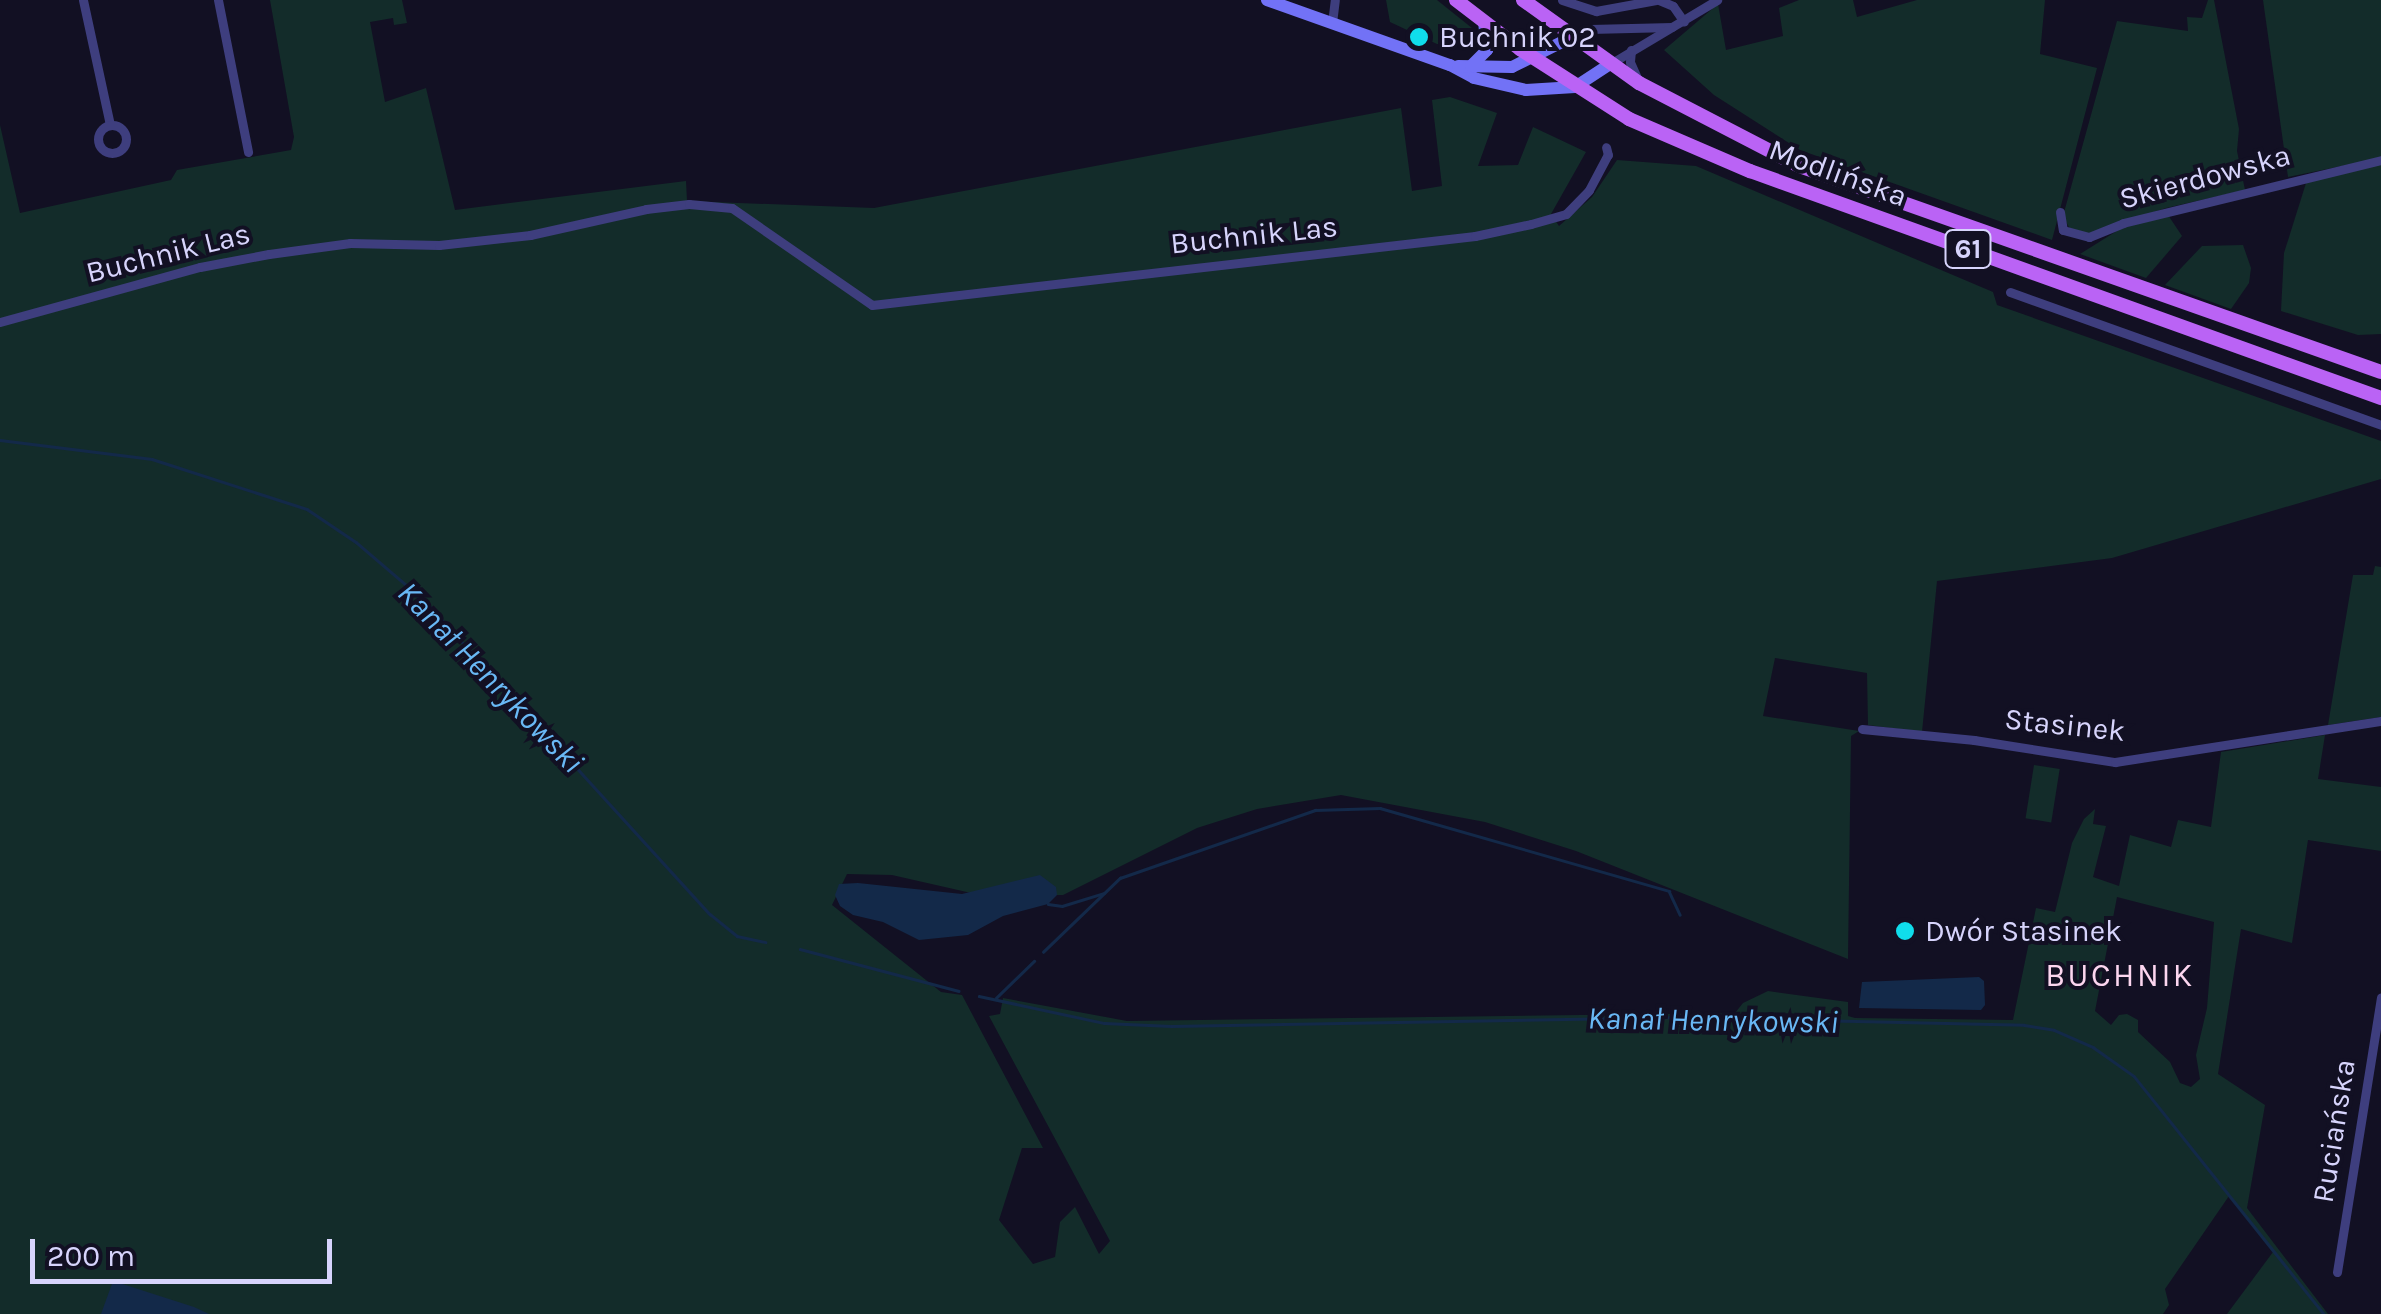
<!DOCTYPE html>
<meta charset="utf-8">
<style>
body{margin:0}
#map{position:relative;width:2381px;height:1314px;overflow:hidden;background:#121023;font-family:Karla,sans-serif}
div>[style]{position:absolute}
.green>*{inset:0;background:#132c2a;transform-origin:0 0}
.water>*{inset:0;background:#132949}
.stream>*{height:2.5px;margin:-1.25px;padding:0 1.25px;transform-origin:1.25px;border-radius:1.25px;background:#132949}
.street>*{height:9px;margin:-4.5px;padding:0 4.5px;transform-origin:4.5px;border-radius:4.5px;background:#3e3e7e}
.street>.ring{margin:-4.5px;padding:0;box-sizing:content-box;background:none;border:9px solid #3e3e7e;border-radius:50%}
.secondary>*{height:12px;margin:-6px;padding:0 6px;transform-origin:6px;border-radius:6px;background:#7272f6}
.primary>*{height:14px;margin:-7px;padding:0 7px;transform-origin:7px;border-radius:7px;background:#ba63f5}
.dots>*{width:28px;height:28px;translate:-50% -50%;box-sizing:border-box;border:5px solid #121023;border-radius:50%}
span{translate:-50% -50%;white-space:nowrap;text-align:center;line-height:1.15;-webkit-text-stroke:8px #121023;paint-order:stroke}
.shield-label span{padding:2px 8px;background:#121023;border:2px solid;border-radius:8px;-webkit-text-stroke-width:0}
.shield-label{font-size:28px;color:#d7d4fc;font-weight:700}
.poi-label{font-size:30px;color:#d7d4fc}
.left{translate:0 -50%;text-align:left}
.street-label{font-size:30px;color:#d7d4fc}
.water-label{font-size:32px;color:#69b8f5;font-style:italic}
.neighbourhood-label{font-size:32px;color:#fcd6ef;letter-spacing:2.5px}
.scale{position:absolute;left:30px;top:1239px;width:302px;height:45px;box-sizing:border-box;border:5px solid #d7d4fc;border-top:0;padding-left:12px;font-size:30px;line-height:35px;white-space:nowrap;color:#d7d4fc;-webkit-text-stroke:8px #121023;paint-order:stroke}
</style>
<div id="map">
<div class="green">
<div style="clip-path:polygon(evenodd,270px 0,402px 0,407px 23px,394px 25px,393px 18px,370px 22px,385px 102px,426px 88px,455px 210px,686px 181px,687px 201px,874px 208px,1401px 108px,1412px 191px,1442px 186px,1432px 100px,1450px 97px,1497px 113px,1478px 166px,1518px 165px,1533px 127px,1586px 152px,1551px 214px,1559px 226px,1592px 197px,1617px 160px,1696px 166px,1993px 292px,1997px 305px,2381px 441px,2381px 479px,2112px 558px,1937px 581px,1922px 732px,1868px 725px,1867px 673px,1775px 658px,1763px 716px,1859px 731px,1851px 736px,1848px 959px,1576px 851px,1485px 822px,1341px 795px,1257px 809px,1197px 828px,1063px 895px,980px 895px,892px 875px,847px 874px,832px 905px,941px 992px,962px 995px,1043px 1148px,1022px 1148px,999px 1220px,1033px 1264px,1055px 1257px,1060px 1222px,1075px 1207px,1099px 1254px,1110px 1241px,989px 1016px,1000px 1014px,1003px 998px,1127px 1021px,1735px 1013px,1743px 1003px,1768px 991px,1848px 1002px,1848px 1016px,1855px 1018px,2013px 1020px,2036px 908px,2055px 912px,2072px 843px,2084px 819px,2095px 809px,2093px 824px,2106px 826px,2093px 877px,2119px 886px,2130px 835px,2171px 847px,2178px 820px,2211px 827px,2221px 752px,2325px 735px,2318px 779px,2381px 787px,2381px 851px,2308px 840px,2292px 943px,2241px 929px,2218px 1074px,2265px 1105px,2247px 1208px,2328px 1314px,2227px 1314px,2273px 1252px,2229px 1196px,2165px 1289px,2169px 1305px,2163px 1314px,0 1314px,0 125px,20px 213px,171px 180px,177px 170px,291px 150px,294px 137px,270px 0,2117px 897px,2214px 922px,2207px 1008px,2196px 1055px,2200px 1079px,2191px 1087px,2180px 1083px,2170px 1062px,2138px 1032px,2138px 1020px,2127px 1014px,2119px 1015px,2111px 1025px,2095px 1011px,2117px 897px)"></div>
<div style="clip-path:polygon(1386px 0,1437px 0,1472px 28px,1457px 47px,1437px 44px,1390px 22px)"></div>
<div style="clip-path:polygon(1799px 0,1853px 0,1857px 17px,1917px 0,2045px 0,2040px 54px,2097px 68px,2052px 240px,1800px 150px,1714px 95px,1664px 50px,1718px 4px,1726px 50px,1783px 36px,1779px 8px)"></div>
<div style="clip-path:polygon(2208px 0,2214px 0,2239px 129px,2237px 151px,2245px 190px,2166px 208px,2091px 233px,2072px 233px,2063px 216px,2117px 21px,2188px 31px,2187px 17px,2202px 18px)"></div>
<div style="clip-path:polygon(2263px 0,2381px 0,2381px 158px,2288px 177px)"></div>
<div style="clip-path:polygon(2381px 163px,2381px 334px,2358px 335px,2281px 311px,2284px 253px,2306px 183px)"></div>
<div style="clip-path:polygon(2168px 215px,2182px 236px,2146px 278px,2080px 254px,2120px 229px)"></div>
<div style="clip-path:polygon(2243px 245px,2251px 268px,2249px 283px,2231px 309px,2165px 285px,2202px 246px)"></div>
<div style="clip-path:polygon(2375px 566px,2381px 567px,2381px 717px,2328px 725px,2353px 575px,2373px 575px)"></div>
<div style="left:2034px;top:765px;width:26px;height:54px;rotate:9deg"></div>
</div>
<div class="water">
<div style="clip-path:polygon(1040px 875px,1056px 887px,1057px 895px,1048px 904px,1003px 916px,968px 935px,919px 940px,883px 922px,853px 915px,840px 906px,835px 895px,839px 884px,858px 883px,962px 894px)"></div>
<div style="clip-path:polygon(1979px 977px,1984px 981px,1985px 1005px,1981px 1010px,1859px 1008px,1862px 982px)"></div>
<div style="clip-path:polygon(113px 1281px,194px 1307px,209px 1314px,101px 1314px)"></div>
</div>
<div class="stream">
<div style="left:0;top:440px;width:153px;rotate:7.1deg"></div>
<div style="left:152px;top:459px;width:163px;rotate:17.9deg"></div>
<div style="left:307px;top:509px;width:59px;rotate:34deg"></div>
<div style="left:356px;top:542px;width:89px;rotate:40.5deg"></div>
<div style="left:424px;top:600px;width:425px;rotate:47.7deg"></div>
<div style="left:710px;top:914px;width:35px;rotate:39deg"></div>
<div style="left:737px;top:936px;width:29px;rotate:12deg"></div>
<div style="left:1048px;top:904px;width:14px;rotate:8deg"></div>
<div style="left:1062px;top:906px;width:44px;rotate:-17.2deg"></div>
<div style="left:800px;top:949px;width:164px;rotate:14.8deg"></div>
<div style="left:1043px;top:952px;width:107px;rotate:-43.9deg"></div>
<div style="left:1120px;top:878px;width:207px;rotate:-19.2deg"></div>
<div style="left:1315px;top:810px;width:65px;rotate:-1.8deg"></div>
<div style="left:1380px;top:808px;width:301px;rotate:16deg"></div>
<div style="left:1669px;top:891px;width:26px;rotate:65deg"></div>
<div style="left:979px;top:996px;width:128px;rotate:12.2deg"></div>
<div style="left:1104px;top:1023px;width:67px;rotate:2.6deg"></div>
<div style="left:1171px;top:1026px;width:512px;rotate:-1.01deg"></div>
<div style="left:1683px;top:1017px;width:341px;rotate:1.3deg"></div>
<div style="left:2024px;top:1025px;width:30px;rotate:9deg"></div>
<div style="left:2054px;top:1030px;width:43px;rotate:23.6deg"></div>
<div style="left:2093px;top:1047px;width:50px;rotate:35.3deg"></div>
<div style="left:2134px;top:1076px;width:305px;rotate:51.4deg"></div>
<div style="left:996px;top:998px;width:53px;rotate:-44.2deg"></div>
</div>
<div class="street">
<div style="left:83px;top:0;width:128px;rotate:77.8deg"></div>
<div style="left:218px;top:0;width:155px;rotate:78.8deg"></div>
<div style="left:1562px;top:0;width:36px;rotate:18deg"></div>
<div style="left:1596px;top:11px;width:61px;rotate:-10.4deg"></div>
<div style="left:1659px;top:0;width:15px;rotate:23deg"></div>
<div style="left:1673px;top:6px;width:19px;rotate:55deg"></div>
<div style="left:1332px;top:23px;width:23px;rotate:-83deg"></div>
<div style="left:1574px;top:36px;width:17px;rotate:-24deg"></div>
<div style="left:1590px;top:29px;width:82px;rotate:-1.4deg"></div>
<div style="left:1631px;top:50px;width:12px;rotate:95deg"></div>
<div style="left:1630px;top:62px;width:20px;rotate:66deg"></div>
<div style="left:1610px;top:64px;width:125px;rotate:-30.9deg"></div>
<div class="ring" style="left:98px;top:125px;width:19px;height:19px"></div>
<div style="left:2060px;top:212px;width:18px;rotate:81deg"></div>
<div style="left:2063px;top:230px;width:27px;rotate:15deg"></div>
<div style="left:2089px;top:237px;width:37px;rotate:-22deg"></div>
<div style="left:2123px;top:223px;width:266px;rotate:-13.7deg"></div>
<div style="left:2010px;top:292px;width:394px;rotate:19.7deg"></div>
<div style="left:0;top:322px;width:207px;rotate:-15.4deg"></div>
<div style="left:200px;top:267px;width:70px;rotate:-10.7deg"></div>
<div style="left:269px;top:254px;width:82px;rotate:-7.7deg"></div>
<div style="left:350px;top:243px;width:89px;rotate:1.3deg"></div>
<div style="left:439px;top:245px;width:92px;rotate:-6.3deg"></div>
<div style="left:530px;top:235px;width:119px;rotate:-12.6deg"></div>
<div style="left:646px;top:209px;width:43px;rotate:-6.6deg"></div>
<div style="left:689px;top:204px;width:43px;rotate:5.3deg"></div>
<div style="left:732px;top:208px;width:170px;rotate:34.7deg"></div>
<div style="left:872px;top:305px;width:607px;rotate:-6.53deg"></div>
<div style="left:1475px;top:236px;width:57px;rotate:-12.1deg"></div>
<div style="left:1531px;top:224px;width:36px;rotate:-16deg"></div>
<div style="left:1566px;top:214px;width:33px;rotate:-46deg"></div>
<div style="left:1589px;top:190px;width:40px;rotate:-62deg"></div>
<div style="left:1608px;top:155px;width:8px;rotate:-104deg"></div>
<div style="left:1862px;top:729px;width:113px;rotate:5.6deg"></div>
<div style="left:1974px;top:740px;width:143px;rotate:8.9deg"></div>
<div style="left:2115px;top:762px;width:269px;rotate:-8.8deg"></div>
<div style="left:2337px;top:1272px;width:278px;rotate:-80.9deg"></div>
</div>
<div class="secondary">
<div style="left:1267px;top:0;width:194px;rotate:19.6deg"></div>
<div style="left:1450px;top:65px;width:27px;rotate:28deg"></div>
<div style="left:1474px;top:78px;width:53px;rotate:13deg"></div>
<div style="left:1526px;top:90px;width:49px;rotate:-3.5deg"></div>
<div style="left:1575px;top:87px;width:42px;rotate:-33.3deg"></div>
<div style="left:1458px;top:66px;width:54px;rotate:1.1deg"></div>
<div style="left:1512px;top:67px;width:69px;rotate:-26.6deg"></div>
<div style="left:1471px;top:66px;width:23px;rotate:-45deg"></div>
<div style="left:1487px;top:50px;width:27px;rotate:-96deg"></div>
</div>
<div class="primary">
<div style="left:1456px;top:0;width:81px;rotate:37.4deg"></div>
<div style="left:1520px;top:49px;width:130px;rotate:32.7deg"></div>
<div style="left:1629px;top:119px;width:132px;rotate:23.3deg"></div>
<div style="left:1750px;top:171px;width:671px;rotate:19.79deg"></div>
<div style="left:1523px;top:0;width:143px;rotate:35.6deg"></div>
<div style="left:1639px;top:83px;width:180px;rotate:27.4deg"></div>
<div style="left:1799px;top:166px;width:617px;rotate:19.49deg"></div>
</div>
<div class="dots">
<div style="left:1419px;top:37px;background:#10ddec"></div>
<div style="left:1905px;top:931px;background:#10ddec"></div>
</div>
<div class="shield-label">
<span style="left:1968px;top:249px">61</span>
</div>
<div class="poi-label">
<span class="left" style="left:1439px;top:37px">Buchnik 02</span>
<span class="left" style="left:1925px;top:931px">Dwór Stasinek</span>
</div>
<div class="street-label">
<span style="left:1838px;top:173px;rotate:20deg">Modlińska</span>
<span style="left:2205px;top:177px;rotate:-15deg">Skierdowska</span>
<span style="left:1254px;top:235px;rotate:-6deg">Buchnik Las</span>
<span style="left:168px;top:253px;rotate:-14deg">Buchnik Las</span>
<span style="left:2065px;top:725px;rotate:6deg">Stasinek</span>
<span style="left:2334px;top:1131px;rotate:-81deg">Ruciańska</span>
</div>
<div class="water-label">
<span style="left:490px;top:678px;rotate:46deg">Kanał Henrykowski</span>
<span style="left:1713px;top:1021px;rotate:1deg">Kanał Henrykowski</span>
</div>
<div class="neighbourhood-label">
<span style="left:2120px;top:976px">BUCHNIK</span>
</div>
<div class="scale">200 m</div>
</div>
